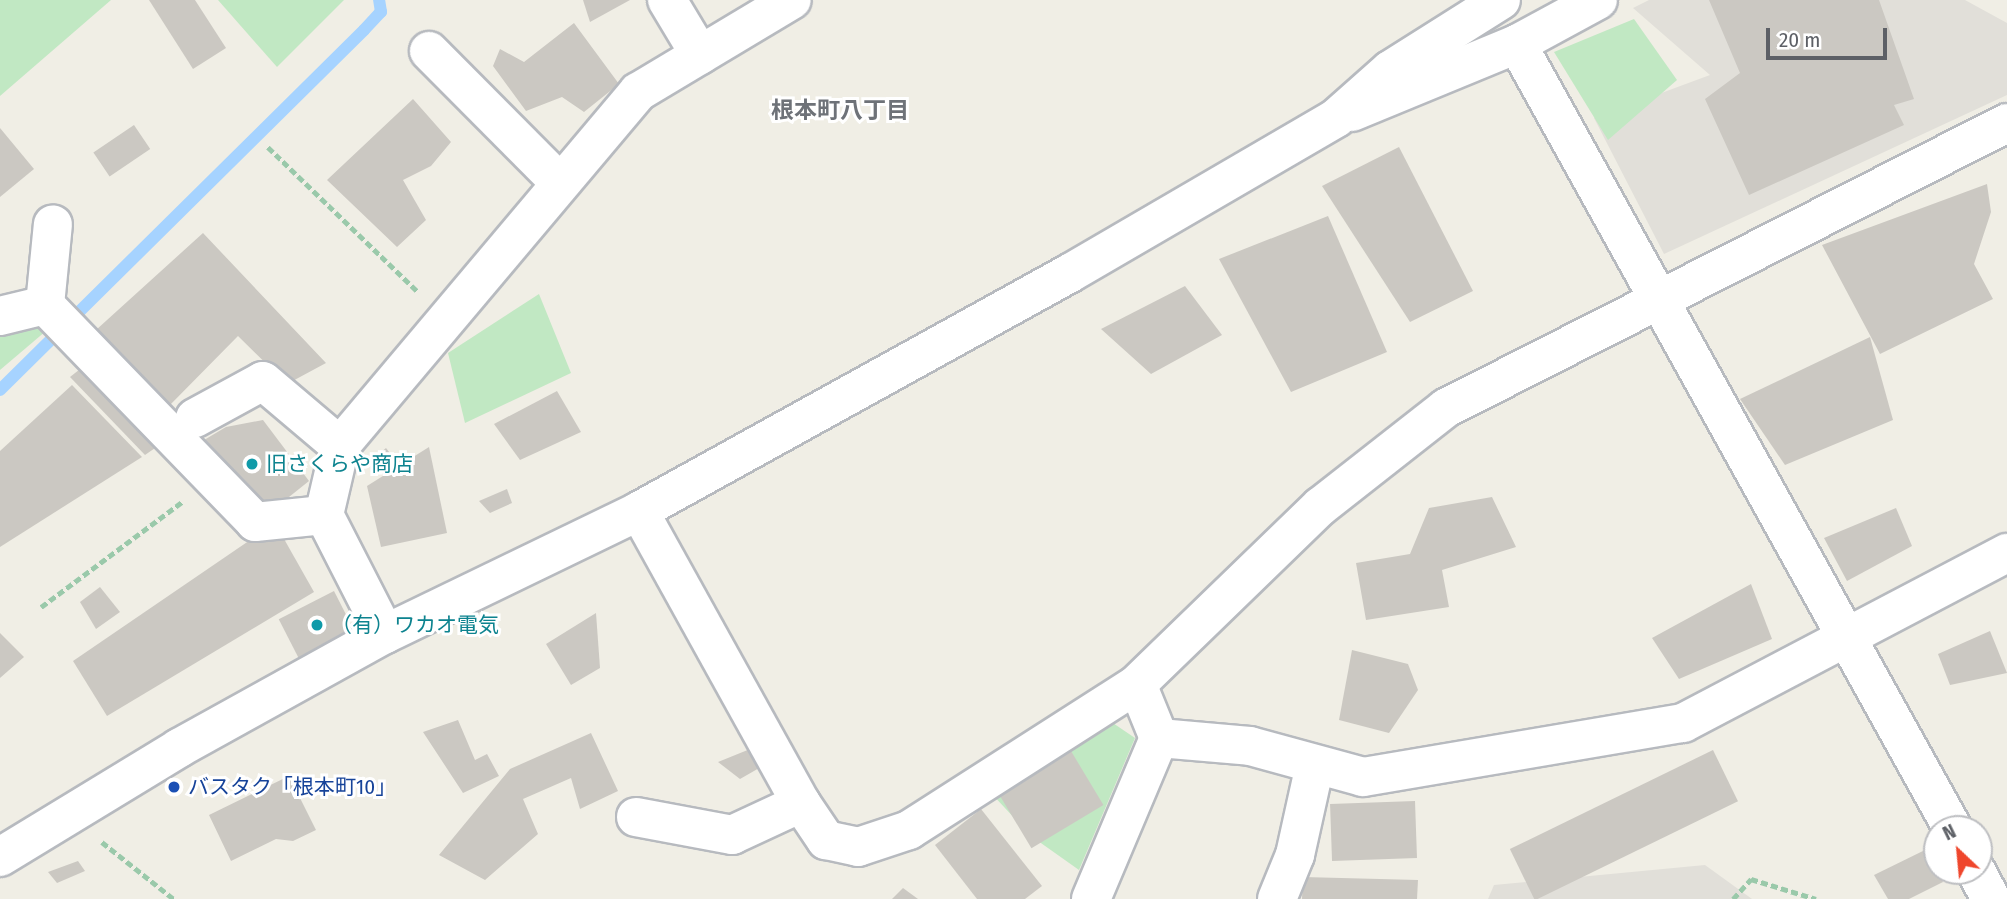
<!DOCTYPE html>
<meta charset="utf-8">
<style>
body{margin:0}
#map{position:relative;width:2007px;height:899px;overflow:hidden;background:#f0eee5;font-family:"Fira Sans Condensed","Noto Sans JP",sans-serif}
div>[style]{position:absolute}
.industrial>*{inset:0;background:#e1dfd9}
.green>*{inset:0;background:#c1e8c3}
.stream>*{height:12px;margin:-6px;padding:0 6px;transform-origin:6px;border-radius:6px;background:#a6d3ff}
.building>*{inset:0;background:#cbc8c2;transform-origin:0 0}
.path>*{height:4.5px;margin-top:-2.25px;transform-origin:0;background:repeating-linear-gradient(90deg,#9ac9aa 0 7px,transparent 0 10.5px)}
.roads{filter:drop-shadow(2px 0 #b7babf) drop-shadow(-2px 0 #b7babf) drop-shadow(0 2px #b7babf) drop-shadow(0 -2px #b7babf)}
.minor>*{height:38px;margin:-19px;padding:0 19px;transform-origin:19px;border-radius:19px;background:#fff}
.dots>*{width:19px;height:19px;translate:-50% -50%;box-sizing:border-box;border:4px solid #fff;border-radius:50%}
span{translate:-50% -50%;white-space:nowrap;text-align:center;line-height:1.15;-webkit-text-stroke:6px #fff;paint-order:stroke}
.culture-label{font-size:21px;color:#0d838f}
.left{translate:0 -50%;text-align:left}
.transit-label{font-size:21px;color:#164399}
.neighbourhood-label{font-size:23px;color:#6e7278;font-weight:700}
.north{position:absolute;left:1923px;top:815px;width:70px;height:70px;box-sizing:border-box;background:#fff;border:2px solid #bebfc2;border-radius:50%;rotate:334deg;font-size:19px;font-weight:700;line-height:28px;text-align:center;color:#5d6066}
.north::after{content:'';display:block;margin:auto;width:24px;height:32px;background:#ef462c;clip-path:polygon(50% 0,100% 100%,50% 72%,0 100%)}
.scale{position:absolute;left:1766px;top:28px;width:121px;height:32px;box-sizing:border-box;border:4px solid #5d6066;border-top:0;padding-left:9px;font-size:21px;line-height:24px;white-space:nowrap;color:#5d6066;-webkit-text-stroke:5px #fff;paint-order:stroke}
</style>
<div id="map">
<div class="industrial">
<div style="clip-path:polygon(1649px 0,1965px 0,2007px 23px,2007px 95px,1664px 254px,1594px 118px,1710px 75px,1633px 8px)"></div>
<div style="clip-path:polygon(1705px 865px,1752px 899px,1488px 899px,1494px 885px)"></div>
</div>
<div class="green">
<div style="clip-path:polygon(0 0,111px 0,0 96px)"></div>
<div style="clip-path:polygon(218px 0,344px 0,277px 67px)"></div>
<div style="clip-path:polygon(1634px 19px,1677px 80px,1608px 140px,1554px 52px)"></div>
<div style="clip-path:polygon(539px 294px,571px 373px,465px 423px,448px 353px)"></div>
<div style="clip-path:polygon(53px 325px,0 370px,0 327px)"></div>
<div style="clip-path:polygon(1107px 719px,1135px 738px,1079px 870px,1031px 836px,991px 793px)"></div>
</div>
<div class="stream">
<div style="left:0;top:390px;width:512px;rotate:-44.68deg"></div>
<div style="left:364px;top:30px;width:25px;rotate:-47deg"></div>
<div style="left:381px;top:12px;width:12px;rotate:-99deg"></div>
</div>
<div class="building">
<div style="clip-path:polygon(149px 0,195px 0,226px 48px,193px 69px)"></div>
<div style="clip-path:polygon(583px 0,630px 0,590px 22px)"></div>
<div style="clip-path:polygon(1709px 0,1879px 0,1914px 99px,1894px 105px,1904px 125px,1749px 195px,1705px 99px,1740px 73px)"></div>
<div style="clip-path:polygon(574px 23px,619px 84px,584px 112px,562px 97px,526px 111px,493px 66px,500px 49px,524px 62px)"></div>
<div style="clip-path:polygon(413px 99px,451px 142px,431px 166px,403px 180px,426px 220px,397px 247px,327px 180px)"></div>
<div style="left:134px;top:125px;width:29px;height:49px;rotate:56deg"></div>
<div style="clip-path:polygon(0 128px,34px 169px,0 197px)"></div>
<div style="clip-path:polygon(1399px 147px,1473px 291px,1410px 322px,1322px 186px)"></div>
<div style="clip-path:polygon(1987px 184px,1991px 212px,1974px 264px,1993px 299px,1880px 354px,1822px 245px)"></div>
<div style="clip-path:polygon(1328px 216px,1387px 352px,1291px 392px,1219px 259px)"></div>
<div style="clip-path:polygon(203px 233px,326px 363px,287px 384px,238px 336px,168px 407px,96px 330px)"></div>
<div style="clip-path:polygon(1185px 286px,1222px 335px,1151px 374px,1101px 329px)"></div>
<div style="clip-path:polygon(1870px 337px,1893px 420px,1785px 465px,1740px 399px)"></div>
<div style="clip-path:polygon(84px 366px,158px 446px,145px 455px,70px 377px)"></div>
<div style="clip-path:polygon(72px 385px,142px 457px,0 547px,0 451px)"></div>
<div style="clip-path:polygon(557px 391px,581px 432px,520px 460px,494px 424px)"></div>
<div style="clip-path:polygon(263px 420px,309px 481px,279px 505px,243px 504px,194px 446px,226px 427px)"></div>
<div style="clip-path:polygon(429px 447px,447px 533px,381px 547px,367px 486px)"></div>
<div style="clip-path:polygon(386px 448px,396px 461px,383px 469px,378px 455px)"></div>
<div style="clip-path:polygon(507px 489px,512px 503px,490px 513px,479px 501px)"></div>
<div style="clip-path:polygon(1492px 497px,1516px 547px,1442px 570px,1449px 607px,1366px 620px,1356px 563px,1410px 554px,1429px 508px)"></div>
<div style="clip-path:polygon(1896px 508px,1912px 546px,1847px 581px,1824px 538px)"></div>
<div style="clip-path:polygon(275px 523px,314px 592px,107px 716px,73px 661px)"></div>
<div style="clip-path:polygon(1751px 584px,1772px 639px,1679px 679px,1652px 638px)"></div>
<div style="clip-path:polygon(100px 587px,120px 612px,96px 629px,80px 602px)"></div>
<div style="left:334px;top:591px;width:44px;height:62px;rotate:63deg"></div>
<div style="clip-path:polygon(596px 613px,600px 668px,571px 685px,546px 644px)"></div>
<div style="clip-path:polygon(1990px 631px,2007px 673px,1950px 685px,1938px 654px)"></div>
<div style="clip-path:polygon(0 633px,24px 657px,0 678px)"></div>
<div style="clip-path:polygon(1352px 650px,1408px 664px,1418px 690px,1389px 733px,1339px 720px)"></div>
<div style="clip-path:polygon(458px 720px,475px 760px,487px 754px,499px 776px,463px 793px,423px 732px)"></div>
<div style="clip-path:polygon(591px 733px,618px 791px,580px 809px,571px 778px,523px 799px,538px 834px,485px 880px,439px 855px,510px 769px)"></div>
<div style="clip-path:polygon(760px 745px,768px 763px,740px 779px,718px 762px)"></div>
<div style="left:1713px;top:750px;width:57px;height:226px;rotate:64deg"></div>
<div style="left:1071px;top:751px;width:63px;height:84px;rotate:59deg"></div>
<div style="clip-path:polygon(289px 776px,316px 830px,293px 841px,276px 839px,231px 861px,209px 815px)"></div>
<div style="left:1415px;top:801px;width:57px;height:85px;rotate:88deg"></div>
<div style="clip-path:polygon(981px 809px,1042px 886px,1025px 899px,977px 899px,935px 845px)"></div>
<div style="clip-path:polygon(1927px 849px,1943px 882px,1909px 899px,1888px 899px,1874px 875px)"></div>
<div style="clip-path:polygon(78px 861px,85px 871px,57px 883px,48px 872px)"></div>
<div style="clip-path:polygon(1303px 877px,1418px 880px,1417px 899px,1302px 899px)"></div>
<div style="clip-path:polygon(903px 888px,918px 899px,892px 899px)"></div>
</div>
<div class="path">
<div style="left:268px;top:147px;width:210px;rotate:44deg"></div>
<div style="left:41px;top:607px;width:176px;rotate:-36.7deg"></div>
<div style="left:102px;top:842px;width:92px;rotate:38.4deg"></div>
<div style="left:1733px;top:899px;width:27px;rotate:-48deg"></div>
<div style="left:1751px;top:879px;width:68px;rotate:17.1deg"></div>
</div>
<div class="roads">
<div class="minor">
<div style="left:667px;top:0;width:64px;rotate:59deg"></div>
<div style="left:1517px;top:44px;width:898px;rotate:60.95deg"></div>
<div style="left:429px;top:51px;width:186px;rotate:45.2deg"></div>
<div style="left:1352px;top:112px;width:178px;rotate:-22.4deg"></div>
<div style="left:1517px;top:44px;width:92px;rotate:-28.5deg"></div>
<div style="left:45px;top:305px;width:81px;rotate:-84.4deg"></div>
<div style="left:0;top:316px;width:46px;rotate:-13.7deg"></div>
<div style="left:45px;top:305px;width:302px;rotate:45.9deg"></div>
<div style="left:255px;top:522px;width:69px;rotate:-5.8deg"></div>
<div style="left:195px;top:418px;width:77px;rotate:-28.6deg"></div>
<div style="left:263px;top:381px;width:101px;rotate:40.2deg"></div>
<div style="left:639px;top:511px;width:334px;rotate:61deg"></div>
<div style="left:801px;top:803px;width:45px;rotate:56deg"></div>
<div style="left:826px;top:840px;width:33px;rotate:12deg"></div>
<div style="left:858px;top:847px;width:54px;rotate:-18.4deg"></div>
<div style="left:909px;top:830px;width:271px;rotate:-32.6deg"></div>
<div style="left:1137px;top:684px;width:256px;rotate:-44.1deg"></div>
<div style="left:1321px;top:506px;width:159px;rotate:-38.1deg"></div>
<div style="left:1446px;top:408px;width:629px;rotate:-26.93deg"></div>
<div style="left:385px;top:634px;width:134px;rotate:-117.1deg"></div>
<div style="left:324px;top:515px;width:71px;rotate:-76.9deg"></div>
<div style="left:340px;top:446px;width:463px;rotate:-49.9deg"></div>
<div style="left:638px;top:92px;width:179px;rotate:-30.9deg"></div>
<div style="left:1159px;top:738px;width:91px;rotate:5deg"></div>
<div style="left:1250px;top:746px;width:117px;rotate:15.3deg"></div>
<div style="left:1363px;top:777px;width:325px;rotate:-9.6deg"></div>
<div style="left:1683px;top:723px;width:366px;rotate:-27.7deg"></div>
<div style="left:636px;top:817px;width:98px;rotate:10.6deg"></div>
<div style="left:732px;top:835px;width:76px;rotate:-24.9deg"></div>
<div style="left:0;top:857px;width:210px;rotate:-31.3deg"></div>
<div style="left:179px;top:748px;width:235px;rotate:-29deg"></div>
<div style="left:385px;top:634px;width:282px;rotate:-25.8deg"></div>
<div style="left:639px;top:511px;width:492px;rotate:-28.9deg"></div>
<div style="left:1070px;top:273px;width:308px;rotate:-30.2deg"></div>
<div style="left:1336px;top:118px;width:72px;rotate:-41.6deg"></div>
<div style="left:1390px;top:70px;width:131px;rotate:-32.2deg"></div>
<div style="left:1976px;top:871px;width:32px;rotate:62deg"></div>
<div style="left:1091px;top:899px;width:175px;rotate:-67.1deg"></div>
<div style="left:1159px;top:738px;width:58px;rotate:-112.2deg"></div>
<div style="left:1277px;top:899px;width:48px;rotate:-67.8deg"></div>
<div style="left:1295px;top:855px;width:92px;rotate:-77.5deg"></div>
</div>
</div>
<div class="dots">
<div style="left:252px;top:464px;background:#0f9aa8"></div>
<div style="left:317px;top:625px;background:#0f9aa8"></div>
<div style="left:174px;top:787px;background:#1a4fb4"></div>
</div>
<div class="culture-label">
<span class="left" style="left:266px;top:464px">旧さくらや商店</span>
<span class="left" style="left:331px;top:625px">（有）ワカオ電気</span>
</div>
<div class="transit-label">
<span class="left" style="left:188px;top:787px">バスタク「根本町10」</span>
</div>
<div class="neighbourhood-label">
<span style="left:840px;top:110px">根本町八丁目</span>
</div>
<div class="north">N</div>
<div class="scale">20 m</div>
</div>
